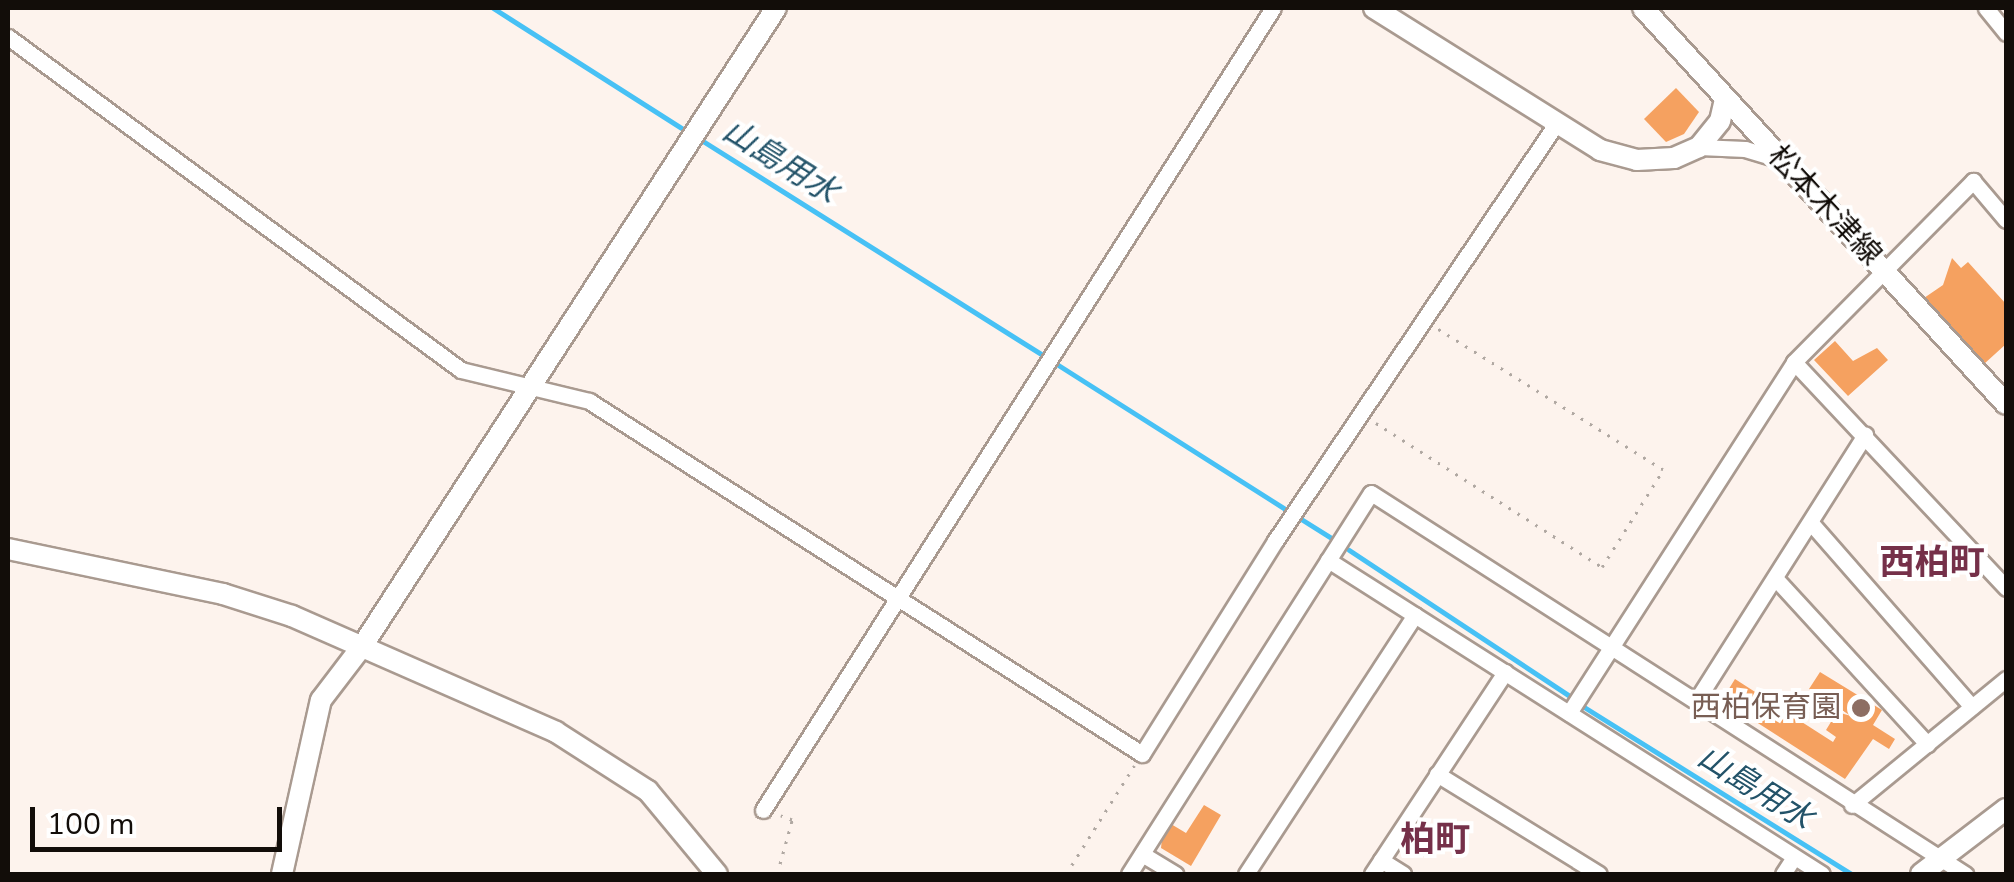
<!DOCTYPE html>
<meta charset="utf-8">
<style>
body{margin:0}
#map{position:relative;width:2014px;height:882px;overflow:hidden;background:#fdf3ed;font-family:"Nunito Sans","Noto Sans JP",sans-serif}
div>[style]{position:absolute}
.stream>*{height:5px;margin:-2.5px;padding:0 2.5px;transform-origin:2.5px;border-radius:2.5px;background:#47c1f5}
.building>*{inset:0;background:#f5a160}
.path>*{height:2.5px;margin-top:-1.25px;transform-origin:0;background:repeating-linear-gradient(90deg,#b0a8a2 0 2.5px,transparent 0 10.5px)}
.roads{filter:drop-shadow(2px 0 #a99a90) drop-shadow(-2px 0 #a99a90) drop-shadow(0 2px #a99a90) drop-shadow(0 -2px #a99a90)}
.street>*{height:15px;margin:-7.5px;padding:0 7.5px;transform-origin:7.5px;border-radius:7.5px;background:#fff}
.secondary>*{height:20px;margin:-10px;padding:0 10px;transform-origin:10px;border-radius:10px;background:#fff}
.dots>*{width:28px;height:28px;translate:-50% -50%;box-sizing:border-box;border:5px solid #fff;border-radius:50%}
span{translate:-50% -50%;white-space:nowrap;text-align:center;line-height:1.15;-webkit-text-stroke:8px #fff;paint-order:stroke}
.street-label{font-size:30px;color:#120d09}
.education-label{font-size:30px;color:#785e54}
.right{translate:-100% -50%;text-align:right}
.water-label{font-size:32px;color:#235369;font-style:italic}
.quarter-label{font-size:35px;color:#753049;font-weight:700}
.frame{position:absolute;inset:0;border:10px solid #120d09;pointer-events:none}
.scale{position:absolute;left:30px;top:807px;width:252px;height:45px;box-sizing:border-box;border:5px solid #120d09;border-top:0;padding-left:12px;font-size:30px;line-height:35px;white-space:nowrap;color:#120d09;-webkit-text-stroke:8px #fff;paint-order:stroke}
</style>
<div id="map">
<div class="stream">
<div style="left:493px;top:8px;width:231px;rotate:32.5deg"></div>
<div style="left:698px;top:138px;width:408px;rotate:32.2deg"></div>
<div style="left:1055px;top:363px;width:276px;rotate:32.4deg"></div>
<div style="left:1301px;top:519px;width:36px;rotate:32deg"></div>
<div style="left:1349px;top:550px;width:263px;rotate:33.5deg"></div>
<div style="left:1584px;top:707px;width:315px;rotate:32deg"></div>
</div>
<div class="building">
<div style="clip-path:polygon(1676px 88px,1699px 112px,1684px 134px,1666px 142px,1644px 119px)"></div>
<div style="clip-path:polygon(1952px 258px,1961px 268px,1968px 262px,2006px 304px,2006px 344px,1973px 374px,1963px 374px,1905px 311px,1943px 285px)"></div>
<div style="clip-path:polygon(1835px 341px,1853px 361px,1877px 348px,1888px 360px,1848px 396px,1814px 360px)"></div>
<div style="clip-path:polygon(1820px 672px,1882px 710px,1873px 725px,1895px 739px,1889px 749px,1873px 739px,1845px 779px,1722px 700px,1735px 679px,1833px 742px,1836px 737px,1826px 730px,1837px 712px,1851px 716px,1809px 689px)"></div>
<div style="clip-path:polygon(1204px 805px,1221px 815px,1191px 866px,1161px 848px,1162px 838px,1171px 824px,1186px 833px)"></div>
</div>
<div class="path">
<div style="left:1376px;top:423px;width:268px;rotate:32.5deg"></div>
<div style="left:1602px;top:567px;width:115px;rotate:-57.8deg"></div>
<div style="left:1663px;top:470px;width:266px;rotate:-148deg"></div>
<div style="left:777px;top:874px;width:56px;rotate:-74.5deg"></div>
<div style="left:792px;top:820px;width:12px;rotate:-160deg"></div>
<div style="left:1066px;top:874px;width:128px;rotate:-57.8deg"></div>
</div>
<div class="roads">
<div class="street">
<div style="left:1986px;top:8px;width:32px;rotate:51deg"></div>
<div style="left:8px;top:37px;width:562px;rotate:36.32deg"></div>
<div style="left:461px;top:370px;width:132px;rotate:13.6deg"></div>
<div style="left:589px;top:401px;width:656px;rotate:32.55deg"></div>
<div style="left:1142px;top:754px;width:251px;rotate:-58deg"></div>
<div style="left:1275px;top:541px;width:503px;rotate:-56.03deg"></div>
<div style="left:1699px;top:147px;width:46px;rotate:2.5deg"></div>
<div style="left:1745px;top:149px;width:34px;rotate:17deg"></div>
<div style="left:1794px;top:362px;width:310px;rotate:46.8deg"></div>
<div style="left:1811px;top:523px;width:244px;rotate:48.8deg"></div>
<div style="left:1328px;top:560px;width:585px;rotate:32.44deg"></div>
<div style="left:1776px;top:579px;width:224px;rotate:47.5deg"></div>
<div style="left:1698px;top:698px;width:312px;rotate:-57.6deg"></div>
<div style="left:1569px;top:713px;width:417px;rotate:-57.3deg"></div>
<div style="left:1794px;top:362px;width:255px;rotate:-45.3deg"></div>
<div style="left:1973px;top:181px;width:51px;rotate:49.8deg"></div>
<div style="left:1437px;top:774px;width:190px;rotate:31.7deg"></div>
<div style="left:1852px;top:805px;width:199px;rotate:-39.3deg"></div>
<div style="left:763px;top:810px;width:950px;rotate:-57.55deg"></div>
<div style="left:1142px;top:854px;width:39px;rotate:31deg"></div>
<div style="left:1381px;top:860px;width:26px;rotate:32deg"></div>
<div style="left:1129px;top:874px;width:451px;rotate:-57.6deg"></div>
<div style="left:1371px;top:493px;width:706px;rotate:32.68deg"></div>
<div style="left:1246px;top:874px;width:309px;rotate:-56.9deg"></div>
<div style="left:1372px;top:874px;width:242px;rotate:-56.6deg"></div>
<div style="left:1783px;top:874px;width:20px;rotate:-57deg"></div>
</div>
<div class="secondary">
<div style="left:1374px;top:8px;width:267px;rotate:32.1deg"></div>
<div style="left:1600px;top:150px;width:38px;rotate:15deg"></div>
<div style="left:1637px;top:160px;width:37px;rotate:-3deg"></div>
<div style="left:1674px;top:158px;width:27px;rotate:-24deg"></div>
<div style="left:1699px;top:147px;width:33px;rotate:-51deg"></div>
<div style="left:1720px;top:121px;width:23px;rotate:-77deg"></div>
<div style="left:1643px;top:8px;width:537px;rotate:47.49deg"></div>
<div style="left:8px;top:549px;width:220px;rotate:11.8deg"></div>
<div style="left:223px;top:594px;width:72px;rotate:17.7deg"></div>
<div style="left:292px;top:616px;width:288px;rotate:23.7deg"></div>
<div style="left:556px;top:732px;width:109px;rotate:32.7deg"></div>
<div style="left:648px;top:791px;width:108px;rotate:50.3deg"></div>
<div style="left:282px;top:874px;width:178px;rotate:-77.4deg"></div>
<div style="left:321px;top:700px;width:69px;rotate:-52.6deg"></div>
<div style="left:363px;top:645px;width:759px;rotate:-57.04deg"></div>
<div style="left:1921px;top:874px;width:107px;rotate:-37.4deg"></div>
</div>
</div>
<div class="dots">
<div style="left:1861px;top:708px;background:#8d6e63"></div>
</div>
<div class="street-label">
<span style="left:1824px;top:206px;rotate:47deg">松本木津線</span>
</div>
<div class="education-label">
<span class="right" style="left:1841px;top:708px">西柏保育園</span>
</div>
<div class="water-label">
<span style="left:780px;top:162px;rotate:32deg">山島用水</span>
<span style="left:1755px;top:788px;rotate:32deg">山島用水</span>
</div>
<div class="quarter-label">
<span style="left:1932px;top:563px">西柏町</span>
<span style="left:1435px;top:840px">柏町</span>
</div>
<div class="frame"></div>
<div class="scale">100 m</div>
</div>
